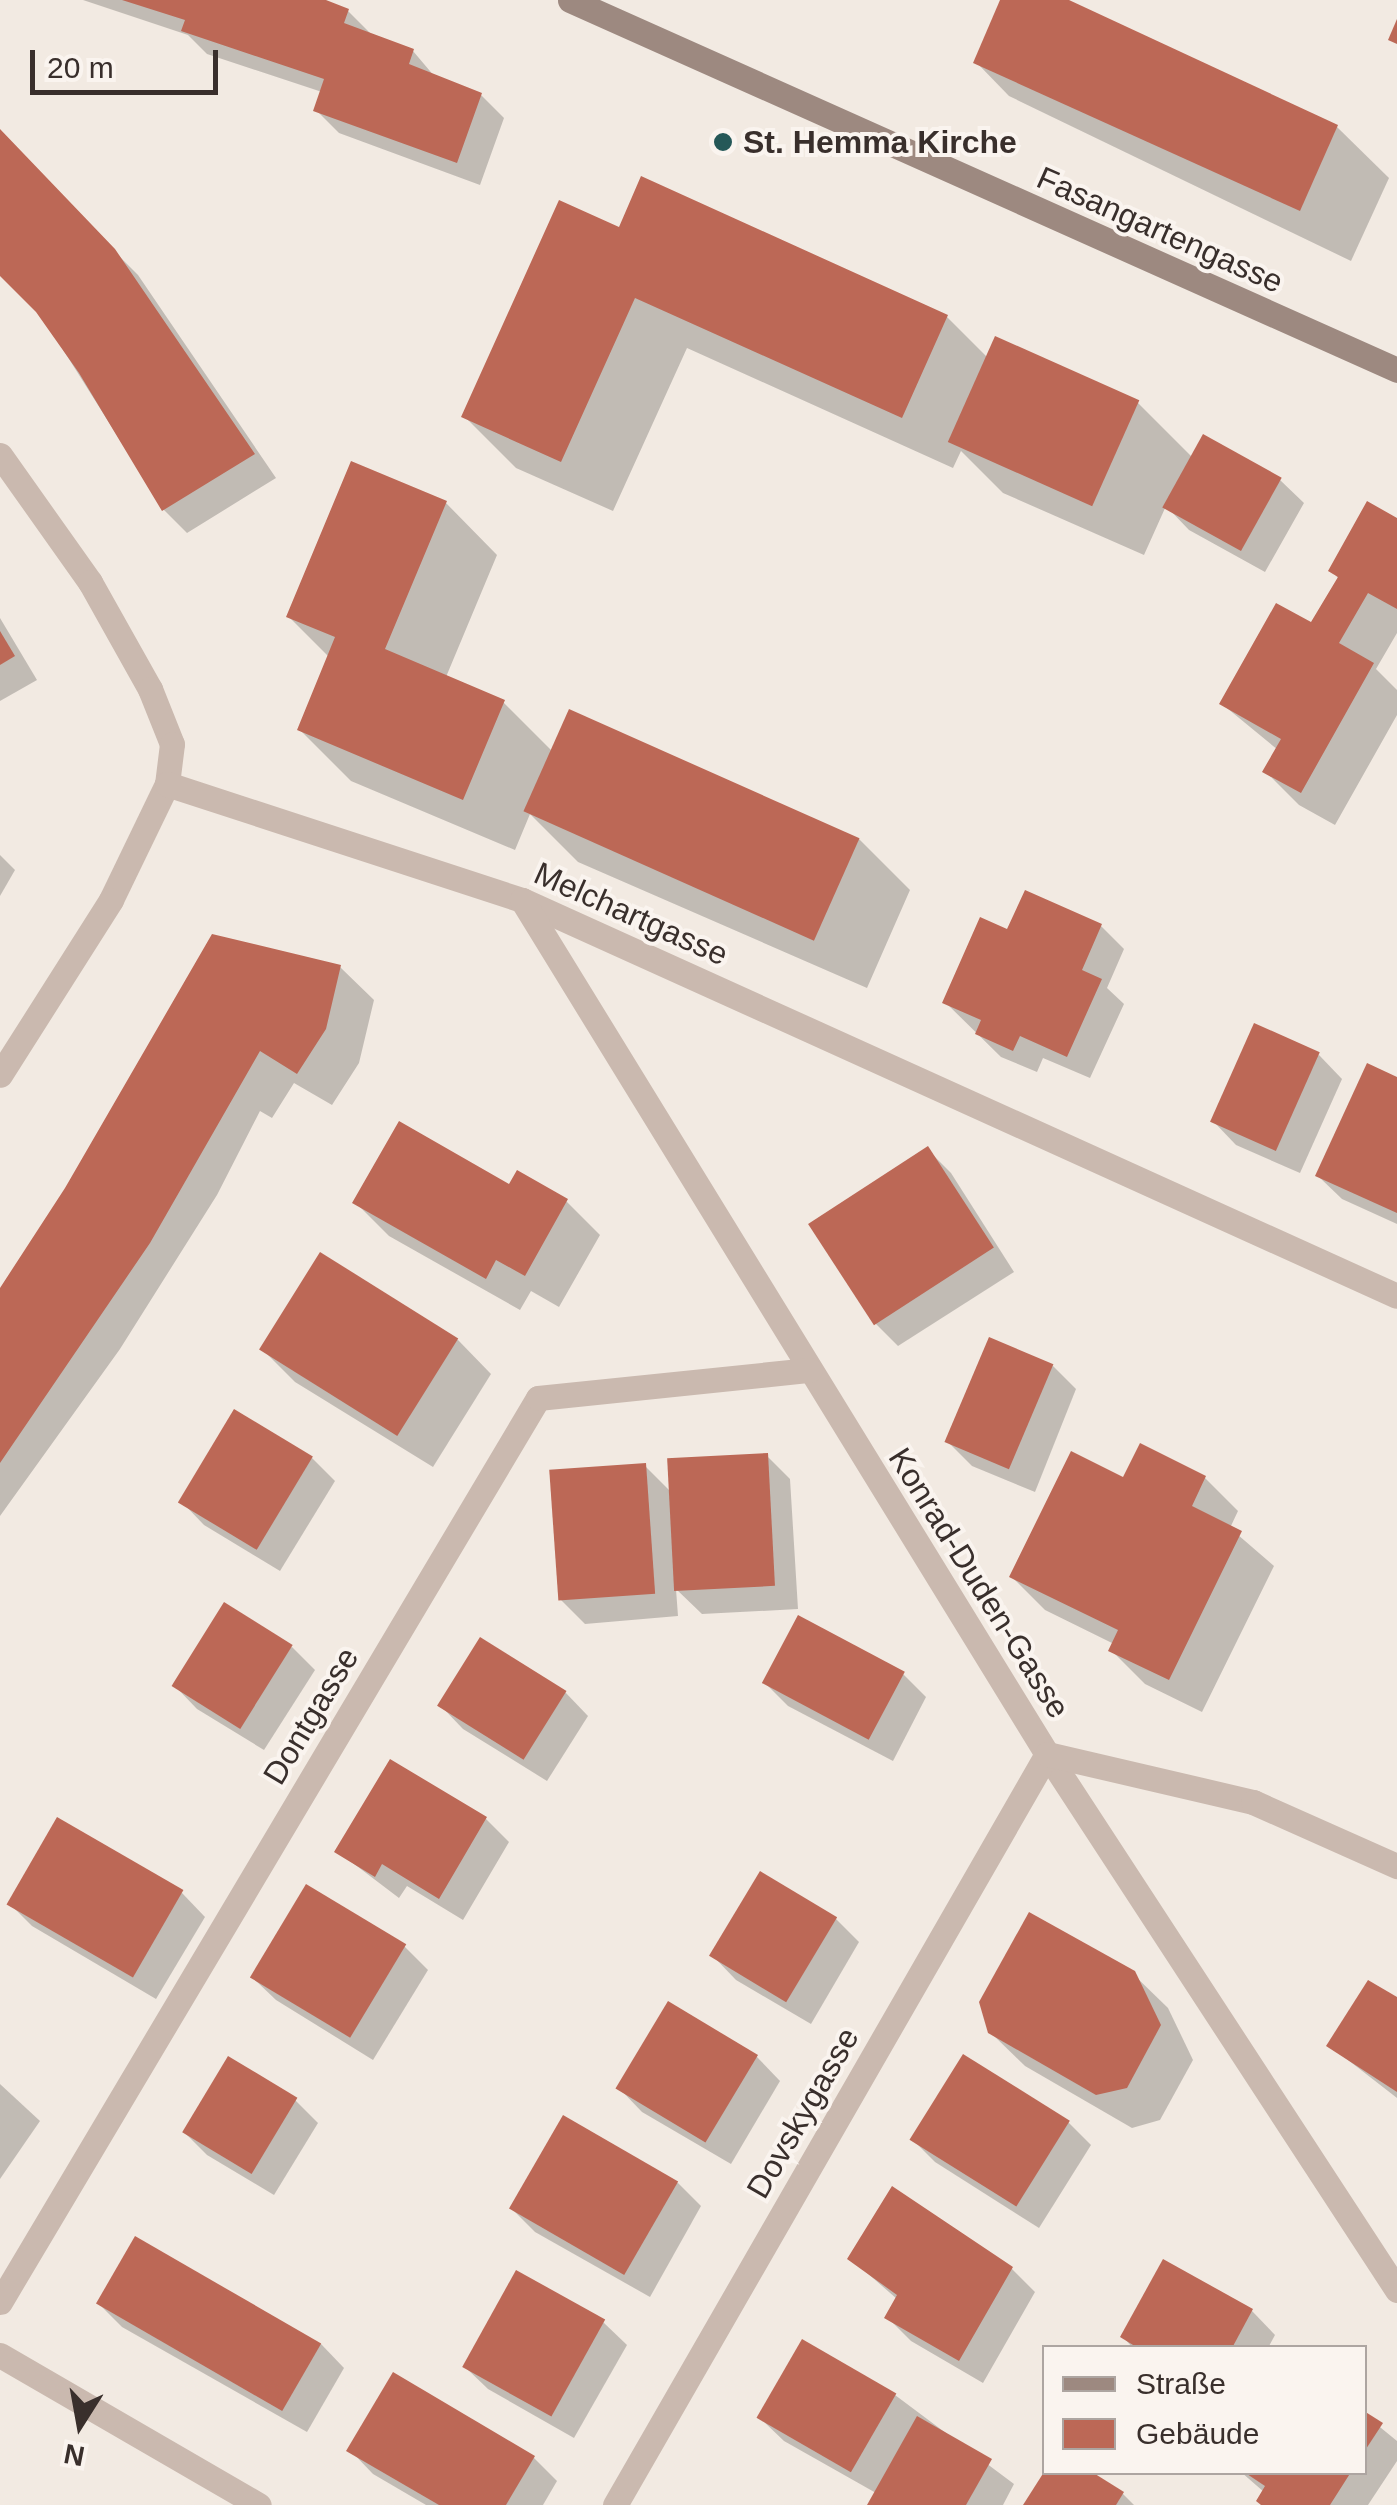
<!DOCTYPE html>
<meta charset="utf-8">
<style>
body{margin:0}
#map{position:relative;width:1397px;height:2505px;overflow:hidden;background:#f2eae2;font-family:Helvetica,sans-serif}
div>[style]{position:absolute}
.shadow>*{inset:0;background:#0003}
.building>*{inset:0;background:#bc6856;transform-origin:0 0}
.street>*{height:25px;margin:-12.5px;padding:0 12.5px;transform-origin:12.5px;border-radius:12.5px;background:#cab9af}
.secondary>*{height:25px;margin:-12.5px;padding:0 12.5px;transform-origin:12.5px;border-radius:12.5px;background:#9d8980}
.dots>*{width:28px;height:28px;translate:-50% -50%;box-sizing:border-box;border:5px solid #faf4ef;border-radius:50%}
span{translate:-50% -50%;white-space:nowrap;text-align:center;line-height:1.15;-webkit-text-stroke:8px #faf4ef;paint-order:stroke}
.poi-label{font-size:32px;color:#392f2c;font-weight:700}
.left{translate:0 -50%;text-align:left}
.street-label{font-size:32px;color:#392f2c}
.legend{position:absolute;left:1042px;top:2345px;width:325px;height:130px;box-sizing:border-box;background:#faf4ef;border:2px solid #ada5a1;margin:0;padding:12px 18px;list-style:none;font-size:30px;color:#392f2c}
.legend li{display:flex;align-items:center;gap:20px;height:50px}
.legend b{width:50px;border:2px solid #ada5a1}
.north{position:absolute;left:30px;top:2375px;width:100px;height:100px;-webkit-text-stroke:8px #faf4ef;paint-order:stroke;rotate:191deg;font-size:28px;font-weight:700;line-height:40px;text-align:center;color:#392f2c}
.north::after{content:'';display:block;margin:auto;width:35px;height:45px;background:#392f2c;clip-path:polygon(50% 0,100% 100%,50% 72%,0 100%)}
.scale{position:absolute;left:30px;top:50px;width:188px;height:45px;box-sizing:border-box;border:5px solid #392f2c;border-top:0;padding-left:12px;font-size:30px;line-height:35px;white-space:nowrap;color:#392f2c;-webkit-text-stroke:8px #faf4ef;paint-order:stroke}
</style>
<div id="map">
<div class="shadow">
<div style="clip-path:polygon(83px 0,317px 0,348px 11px,371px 34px,413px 51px,435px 77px,481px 95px,504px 118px,480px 185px,339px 133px,316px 110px,322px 92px,207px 54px,188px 35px)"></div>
<div style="clip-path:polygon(1002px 0,1062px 0,1337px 127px,1389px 178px,1351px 261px,1009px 96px,976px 62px)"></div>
<div style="clip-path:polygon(0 137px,138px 275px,276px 478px,187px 533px,164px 510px,40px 313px,0 275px)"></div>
<div style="clip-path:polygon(620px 230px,947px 317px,988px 358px,1137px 402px,1192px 457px,1280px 480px,1304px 503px,1265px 572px,1189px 530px,1166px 506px,1144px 555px,1003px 493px,961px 451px,953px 468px,687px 348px,613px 511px,516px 468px,464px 416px)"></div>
<div style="clip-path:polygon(446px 503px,497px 555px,446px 677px,503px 702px,553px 752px,859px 839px,910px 890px,867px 988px,578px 862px,530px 814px,515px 850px,351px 781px,300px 730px,330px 658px,288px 616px)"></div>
<div style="clip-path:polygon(1397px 521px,1397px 633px,1376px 669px,1397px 690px,1397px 715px,1335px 825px,1299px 805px,1265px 771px,1278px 750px,1222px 704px,1312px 626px,1339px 579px,1331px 570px)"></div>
<div style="clip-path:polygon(0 618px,37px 680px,0 701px)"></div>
<div style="clip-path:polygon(0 855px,15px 870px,0 896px)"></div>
<div style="clip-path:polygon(1101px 926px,1124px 949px,1107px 988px,1124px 1004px,1090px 1078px,1043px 1058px,1037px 1072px,1001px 1057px,945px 1002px,1008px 932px)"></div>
<div style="clip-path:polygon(340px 967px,374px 1000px,359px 1063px,332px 1105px,294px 1083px,272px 1118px,260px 1111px,217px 1195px,120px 1349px,0 1516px,0 1289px,68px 1189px)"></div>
<div style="clip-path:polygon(1319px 1055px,1342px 1079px,1300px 1173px,1236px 1145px,1213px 1121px)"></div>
<div style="clip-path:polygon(1397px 1080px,1397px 1224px,1342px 1199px,1318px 1176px)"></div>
<div style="clip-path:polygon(928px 1150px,951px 1173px,1014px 1272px,898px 1346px,875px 1323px)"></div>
<div style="clip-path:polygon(510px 1187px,566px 1201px,600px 1235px,559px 1307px,531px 1291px,520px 1310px,389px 1236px,355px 1202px)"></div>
<div style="clip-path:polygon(458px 1340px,491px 1374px,433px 1467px,295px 1382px,262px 1349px)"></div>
<div style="clip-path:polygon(1053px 1366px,1076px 1389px,1035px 1492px,972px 1466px,949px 1443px)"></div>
<div style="clip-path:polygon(767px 1456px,790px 1479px,798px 1609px,702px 1614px,676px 1589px,678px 1616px,585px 1624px,561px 1600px,645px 1466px,672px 1493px)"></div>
<div style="clip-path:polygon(312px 1458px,335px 1481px,280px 1571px,204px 1525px,181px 1501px)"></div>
<div style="clip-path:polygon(1205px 1478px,1238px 1511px,1230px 1528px,1274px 1566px,1202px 1712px,1145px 1684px,1111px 1650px,1114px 1644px,1045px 1610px,1012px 1577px,1124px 1480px)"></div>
<div style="clip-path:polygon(292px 1647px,315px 1670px,264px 1750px,197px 1709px,174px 1685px)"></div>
<div style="clip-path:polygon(903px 1674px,926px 1697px,893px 1761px,788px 1706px,764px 1682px)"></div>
<div style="clip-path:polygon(565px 1692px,588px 1716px,547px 1781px,463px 1729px,440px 1705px)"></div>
<div style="clip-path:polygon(486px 1819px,509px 1842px,463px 1920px,407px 1886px,399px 1898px,337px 1851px)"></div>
<div style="clip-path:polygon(182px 1893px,205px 1917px,156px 1999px,32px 1926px,9px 1903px)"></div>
<div style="clip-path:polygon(836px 1919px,859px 1942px,811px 2024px,736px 1980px,713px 1956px)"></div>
<div style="clip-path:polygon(404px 1946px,428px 1970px,373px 2060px,276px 2000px,252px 1977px)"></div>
<div style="clip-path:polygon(1133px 1974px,1168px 2008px,1193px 2060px,1160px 2120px,1132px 2128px,1025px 2066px,990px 2032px)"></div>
<div style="clip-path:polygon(1397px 2000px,1397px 2098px,1330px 2046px)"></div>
<div style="clip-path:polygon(668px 2005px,757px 2057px,780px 2081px,731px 2164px,642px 2112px,619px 2088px)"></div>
<div style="clip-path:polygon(0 2084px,40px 2121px,0 2179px)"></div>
<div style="clip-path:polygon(295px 2100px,318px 2123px,274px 2195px,207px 2155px,184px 2132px)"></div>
<div style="clip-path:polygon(1068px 2122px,1091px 2145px,1039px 2228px,935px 2162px,912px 2139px)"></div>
<div style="clip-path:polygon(678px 2183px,701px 2206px,650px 2297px,535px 2232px,512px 2209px)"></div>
<div style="clip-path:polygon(850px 2258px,1012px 2269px,1035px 2292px,983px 2383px,911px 2341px,888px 2318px,897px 2299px)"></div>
<div style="clip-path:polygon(99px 2304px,321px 2344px,344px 2368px,307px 2432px,122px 2327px)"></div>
<div style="clip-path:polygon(1252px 2311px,1275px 2335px,1268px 2348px,1133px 2348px,1123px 2337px)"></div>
<div style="clip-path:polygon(603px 2322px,627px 2345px,574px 2438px,488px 2389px,464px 2366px)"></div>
<div style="clip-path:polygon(895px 2395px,1014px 2484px,1003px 2505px,870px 2505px,876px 2493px,784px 2441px,760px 2418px)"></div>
<div style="clip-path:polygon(1364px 2414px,1397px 2441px,1397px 2461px,1368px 2505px,1263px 2505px,1264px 2492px,1241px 2472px,1364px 2472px)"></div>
<div style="clip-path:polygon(350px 2450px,534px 2458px,557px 2481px,543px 2505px,426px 2505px,373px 2474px)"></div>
<div style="clip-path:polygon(1123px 2494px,1134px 2505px,1026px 2505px)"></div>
</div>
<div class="building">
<div style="clip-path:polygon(122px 0,326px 0,349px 9px,344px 23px,414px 49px,409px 64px,482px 93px,457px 163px,313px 111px,324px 79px,181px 31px,185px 20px)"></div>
<div style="clip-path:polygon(1000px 0,1069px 0,1338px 125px,1300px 211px,973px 63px)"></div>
<div style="clip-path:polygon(1397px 19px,1397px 44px,1388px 40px)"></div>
<div style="clip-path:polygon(0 129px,115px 249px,255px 454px,162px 511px,79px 373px,36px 312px,0 276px)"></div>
<div style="clip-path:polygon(641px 176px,948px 315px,902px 418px,635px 298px,561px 462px,461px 417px,559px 200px,619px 227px)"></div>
<div style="left:995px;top:336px;width:158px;height:116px;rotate:24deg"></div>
<div style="left:1203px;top:434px;width:90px;height:84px;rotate:29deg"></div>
<div style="clip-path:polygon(351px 461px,447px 501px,385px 649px,505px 700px,463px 800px,297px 730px,335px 637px,286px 617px)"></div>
<div style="clip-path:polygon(1367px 501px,1397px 518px,1397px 609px,1368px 593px,1339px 643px,1374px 663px,1301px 793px,1262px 772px,1281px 739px,1219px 704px,1276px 603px,1311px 622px,1338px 577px,1328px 571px)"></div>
<div style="clip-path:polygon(0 631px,15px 656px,0 665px)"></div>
<div style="left:569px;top:709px;width:318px;height:112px;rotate:24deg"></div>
<div style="clip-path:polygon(1025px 890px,1102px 924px,1082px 970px,1102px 979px,1067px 1057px,1020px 1036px,1013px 1051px,975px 1034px,981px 1020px,942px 1003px,980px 917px,1007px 929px)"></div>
<div style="clip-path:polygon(212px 934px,341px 965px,326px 1029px,297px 1074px,260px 1051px,150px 1243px,0 1463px,0 1288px,65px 1188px)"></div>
<div style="left:1254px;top:1023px;width:72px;height:108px;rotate:24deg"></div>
<div style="clip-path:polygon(1367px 1063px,1397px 1077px,1397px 1213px,1315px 1176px)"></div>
<div style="clip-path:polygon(399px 1121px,509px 1184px,517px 1170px,568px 1199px,525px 1276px,496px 1260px,486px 1279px,352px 1203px)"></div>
<div style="left:928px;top:1146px;width:121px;height:143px;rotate:57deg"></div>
<div style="left:320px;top:1252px;width:163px;height:115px;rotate:32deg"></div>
<div style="left:989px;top:1337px;width:70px;height:114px;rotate:23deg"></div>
<div style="left:234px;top:1409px;width:92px;height:109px;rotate:31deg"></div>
<div style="clip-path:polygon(1140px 1443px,1206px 1476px,1192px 1506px,1242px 1531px,1169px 1680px,1108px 1651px,1118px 1630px,1009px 1577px,1071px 1451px,1123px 1477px)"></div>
<div style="left:768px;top:1453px;width:133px;height:101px;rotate:87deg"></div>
<div style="left:646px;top:1463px;width:131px;height:97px;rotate:86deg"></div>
<div style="left:224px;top:1602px;width:81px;height:99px;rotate:32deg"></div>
<div style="left:798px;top:1615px;width:121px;height:77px;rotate:28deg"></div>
<div style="left:480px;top:1637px;width:102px;height:81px;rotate:32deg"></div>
<div style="clip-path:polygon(390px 1759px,487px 1817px,439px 1899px,382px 1864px,375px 1877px,334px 1852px)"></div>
<div style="left:57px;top:1817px;width:146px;height:101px;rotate:30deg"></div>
<div style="left:760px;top:1871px;width:90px;height:99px;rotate:31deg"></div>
<div style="left:306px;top:1884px;width:117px;height:109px;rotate:31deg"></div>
<div style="clip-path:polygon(1029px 1912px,1135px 1971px,1161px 2025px,1127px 2088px,1096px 2095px,988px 2033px,979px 2002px)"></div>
<div style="clip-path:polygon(1368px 1980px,1397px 1997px,1397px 2092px,1326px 2046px)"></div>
<div style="left:668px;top:2001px;width:105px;height:102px;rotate:31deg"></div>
<div style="left:963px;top:2054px;width:126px;height:101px;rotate:32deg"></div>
<div style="left:228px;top:2056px;width:81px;height:89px;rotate:31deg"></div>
<div style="left:563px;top:2115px;width:133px;height:108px;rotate:30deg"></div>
<div style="clip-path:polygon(892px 2186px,1013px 2267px,959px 2361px,884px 2318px,897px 2295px,847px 2259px)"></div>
<div style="left:135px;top:2236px;width:215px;height:78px;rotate:30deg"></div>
<div style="clip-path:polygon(1163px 2259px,1253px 2309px,1232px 2348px,1138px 2348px,1120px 2337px)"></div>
<div style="left:516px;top:2270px;width:102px;height:111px;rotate:29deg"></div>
<div style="left:802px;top:2339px;width:109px;height:91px;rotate:30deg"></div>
<div style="clip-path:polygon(393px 2372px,535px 2456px,506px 2505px,439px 2505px,346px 2451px)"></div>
<div style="clip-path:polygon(1364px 2411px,1383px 2423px,1364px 2452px)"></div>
<div style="clip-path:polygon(917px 2416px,992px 2459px,966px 2505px,867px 2505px)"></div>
<div style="clip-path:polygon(1044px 2472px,1092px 2472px,1124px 2492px,1116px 2505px,1023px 2505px)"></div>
<div style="clip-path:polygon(1244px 2472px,1351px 2472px,1330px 2505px,1261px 2505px,1256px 2501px,1265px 2486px)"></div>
</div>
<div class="street">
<div style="left:0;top:455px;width:156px;rotate:54.7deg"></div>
<div style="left:90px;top:582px;width:123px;rotate:60.7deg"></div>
<div style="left:150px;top:689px;width:59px;rotate:68.2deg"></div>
<div style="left:172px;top:744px;width:40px;rotate:97.1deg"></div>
<div style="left:167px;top:784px;width:129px;rotate:115.8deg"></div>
<div style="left:111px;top:900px;width:207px;rotate:122.4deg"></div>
<div style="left:167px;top:784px;width:373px;rotate:18.1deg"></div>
<div style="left:522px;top:900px;width:960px;rotate:24.35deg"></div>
<div style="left:522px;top:900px;width:1002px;rotate:58.42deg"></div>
<div style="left:1047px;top:1754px;width:640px;rotate:56.86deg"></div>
<div style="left:0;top:2302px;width:1052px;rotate:-59.24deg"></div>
<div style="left:538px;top:1398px;width:273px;rotate:-5.9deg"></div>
<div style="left:0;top:2355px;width:299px;rotate:30.1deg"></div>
<div style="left:615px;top:2505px;width:866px;rotate:-60.09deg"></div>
<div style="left:1047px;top:1754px;width:212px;rotate:13.1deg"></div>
<div style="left:1253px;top:1802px;width:158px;rotate:24deg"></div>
</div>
<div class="secondary">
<div style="left:570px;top:0;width:906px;rotate:24.1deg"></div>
</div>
<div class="dots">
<div style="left:723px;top:142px;background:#255858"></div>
</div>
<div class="poi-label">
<span class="left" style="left:743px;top:142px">St. Hemma Kirche</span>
</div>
<div class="street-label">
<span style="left:1160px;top:230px;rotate:24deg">Fasangartengasse</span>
<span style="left:631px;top:914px;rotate:24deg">Melchartgasse</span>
<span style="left:979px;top:1583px;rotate:58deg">Konrad-Duden-Gasse</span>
<span style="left:311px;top:1716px;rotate:-59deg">Dontgasse</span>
<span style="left:803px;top:2113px;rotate:-60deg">Dovskygasse</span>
</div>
<ul class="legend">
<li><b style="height:12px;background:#9d8980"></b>Straße</li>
<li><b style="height:28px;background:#bc6856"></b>Gebäude</li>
</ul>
<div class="north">N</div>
<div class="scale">20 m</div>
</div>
